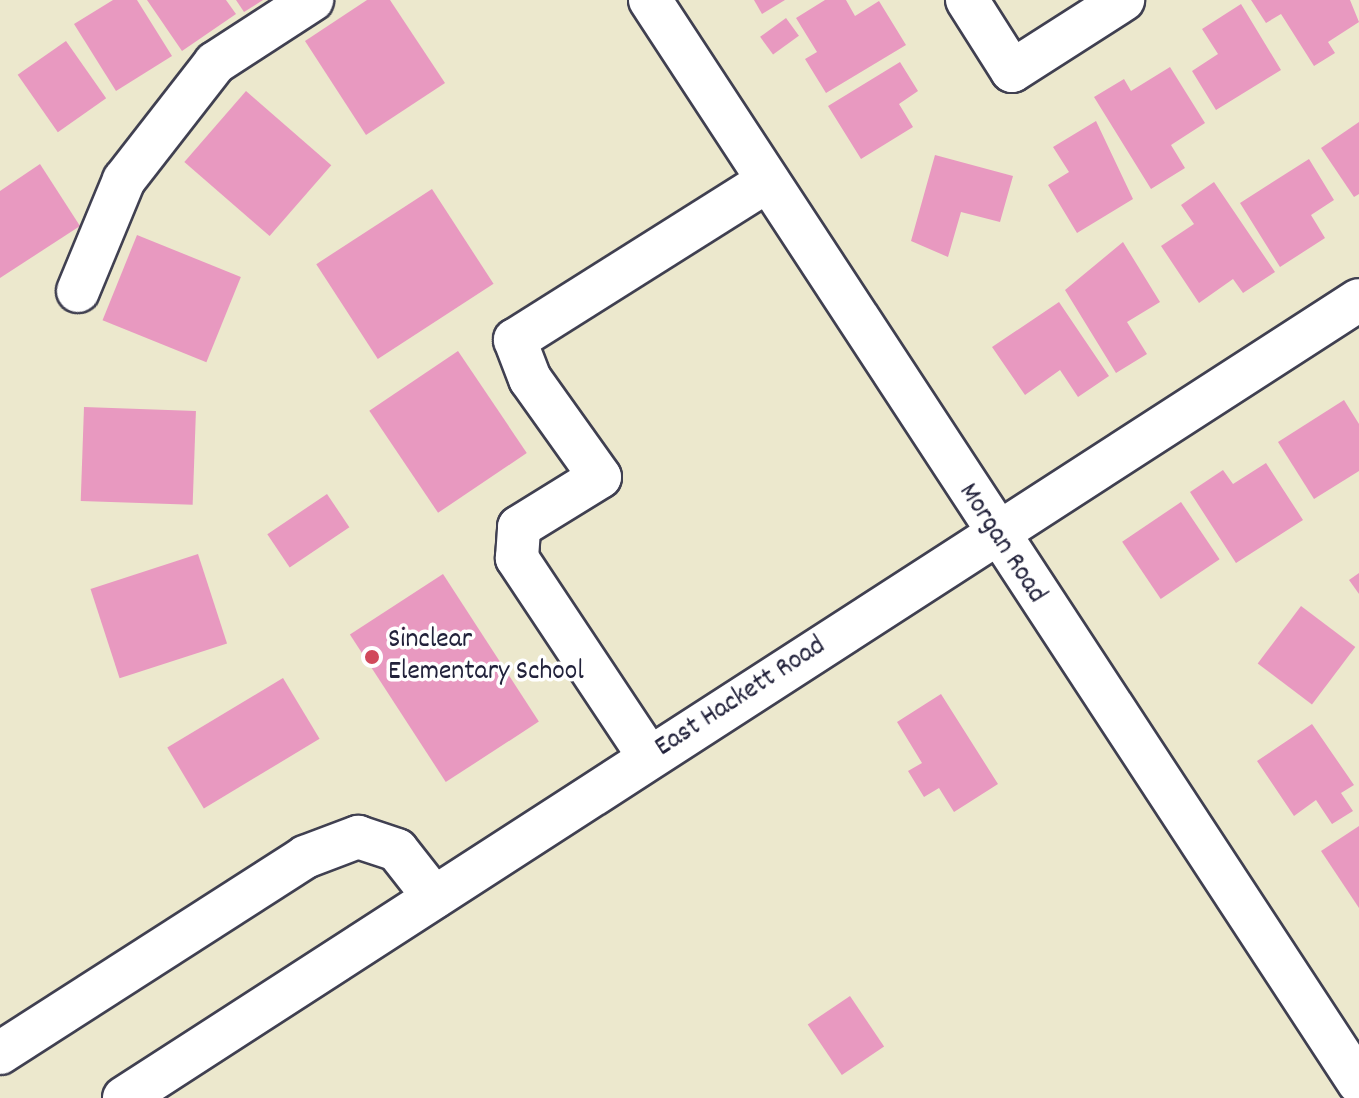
<!DOCTYPE html>
<style>
body{margin:0}
#map{position:relative;width:1359px;height:1098px;overflow:hidden;background:#ece8cd;font-family:Dekko,sans-serif}
div>[style]{position:absolute}
.building>*{inset:0;background:#e899c0;transform-origin:0 0}
.roads{filter:drop-shadow(2px 0 #404051) drop-shadow(-2px 0 #404051) drop-shadow(0 2px #404051) drop-shadow(0 -2px #404051)}
.minor>*{height:42px;margin:-21px;padding:0 21px;transform-origin:21px;border-radius:21px;background:#fff}
.dots>*{width:22px;height:22px;translate:-50% -50%;box-sizing:border-box;border:4px solid #fff;border-radius:50%}
span{translate:-50% -50%;white-space:nowrap;text-align:center;line-height:1.15;-webkit-text-stroke:7px #fff;paint-order:stroke}
.street-label{font-size:28px;color:#22223b}
.poi-label{font-size:28px;color:#22223b}
.left{translate:0 -50%;text-align:left}
</style>
<div id="map">
<div class="building">
<div style="clip-path:polygon(113px 0,137px 0,172px 56px,116px 91px,74px 24px)"></div>
<div style="clip-path:polygon(147px 0,226px 0,236px 14px,182px 51px)"></div>
<div style="clip-path:polygon(236px 0,263px 0,244px 12px)"></div>
<div style="clip-path:polygon(367px 0,390px 0,445px 83px,366px 135px,305px 41px)"></div>
<div style="clip-path:polygon(754px 0,785px 0,762px 14px)"></div>
<div style="clip-path:polygon(825px 0,846px 0,855px 16px,879px 1px,906px 45px,826px 93px,805px 59px,817px 52px,796px 18px)"></div>
<div style="clip-path:polygon(1251px 0,1350px 0,1359px 22px,1328px 42px,1335px 53px,1314px 66px,1281px 14px,1266px 23px)"></div>
<div style="clip-path:polygon(1241px 4px,1281px 70px,1216px 110px,1192px 71px,1218px 54px,1202px 29px)"></div>
<div style="left:786px;top:18px;width:22px;height:32px;rotate:54deg"></div>
<div style="left:66px;top:41px;width:70px;height:59px;rotate:55deg"></div>
<div style="clip-path:polygon(900px 62px,918px 91px,899px 104px,913px 127px,861px 159px,828px 106px)"></div>
<div style="clip-path:polygon(1170px 67px,1205px 123px,1171px 145px,1185px 168px,1151px 189px,1094px 97px,1124px 79px,1131px 91px)"></div>
<div style="left:246px;top:91px;width:113px;height:94px;rotate:41deg"></div>
<div style="clip-path:polygon(1096px 121px,1133px 199px,1077px 233px,1048px 185px,1069px 172px,1053px 147px)"></div>
<div style="clip-path:polygon(1359px 122px,1359px 194px,1354px 197px,1321px 148px)"></div>
<div style="clip-path:polygon(935px 155px,1013px 176px,1000px 222px,961px 212px,948px 257px,911px 241px)"></div>
<div style="clip-path:polygon(1309px 159px,1334px 200px,1311px 215px,1325px 238px,1280px 267px,1240px 203px)"></div>
<div style="clip-path:polygon(40px 164px,80px 226px,0 278px,0 191px)"></div>
<div style="clip-path:polygon(1214px 182px,1275px 272px,1243px 293px,1233px 279px,1199px 303px,1161px 246px,1194px 224px,1181px 205px)"></div>
<div style="left:432px;top:189px;width:113px;height:138px;rotate:57deg"></div>
<div style="left:137px;top:235px;width:112px;height:92px;rotate:22deg"></div>
<div style="clip-path:polygon(1123px 242px,1160px 302px,1127px 322px,1147px 354px,1116px 373px,1065px 290px)"></div>
<div style="clip-path:polygon(1059px 302px,1109px 376px,1078px 397px,1060px 370px,1025px 395px,992px 347px)"></div>
<div style="left:458px;top:351px;width:123px;height:107px;rotate:56deg"></div>
<div style="clip-path:polygon(1344px 400px,1359px 424px,1359px 471px,1314px 499px,1278px 442px)"></div>
<div style="left:84px;top:407px;width:112px;height:94px;rotate:2deg"></div>
<div style="clip-path:polygon(1266px 463px,1303px 520px,1236px 563px,1190px 492px,1223px 470px,1233px 484px)"></div>
<div style="left:327px;top:494px;width:40px;height:72px;rotate:56deg"></div>
<div style="left:1181px;top:502px;width:69px;height:71px;rotate:56deg"></div>
<div style="left:198px;top:554px;width:94px;height:113px;rotate:72deg"></div>
<div style="clip-path:polygon(1359px 573px,1359px 594px,1349px 580px)"></div>
<div style="left:443px;top:574px;width:176px;height:111px;rotate:57deg"></div>
<div style="left:1301px;top:606px;width:68px;height:72px;rotate:37deg"></div>
<div style="left:283px;top:678px;width:71px;height:135px;rotate:59deg"></div>
<div style="clip-path:polygon(941px 694px,998px 784px,954px 812px,939px 788px,924px 797px,908px 771px,922px 763px,897px 722px)"></div>
<div style="clip-path:polygon(1312px 724px,1354px 785px,1341px 793px,1353px 811px,1332px 824px,1316px 800px,1294px 816px,1257px 761px)"></div>
<div style="clip-path:polygon(1359px 826px,1359px 908px,1321px 851px)"></div>
<div style="left:850px;top:996px;width:61px;height:51px;rotate:56deg"></div>
</div>
<div class="roads">
<div class="minor">
<div style="left:650px;top:0;width:1294px;rotate:56.79deg"></div>
<div style="left:967px;top:0;width:84px;rotate:57.6deg"></div>
<div style="left:1012px;top:71px;width:132px;rotate:-32.6deg"></div>
<div style="left:78px;top:291px;width:120px;rotate:-67.5deg"></div>
<div style="left:124px;top:180px;width:148px;rotate:-52.1deg"></div>
<div style="left:215px;top:63px;width:116px;rotate:-33deg"></div>
<div style="left:649px;top:757px;width:239px;rotate:-123.6deg"></div>
<div style="left:517px;top:558px;width:31px;rotate:-86deg"></div>
<div style="left:519px;top:527px;width:95px;rotate:-31.7deg"></div>
<div style="left:600px;top:477px;width:120px;rotate:-125.5deg"></div>
<div style="left:530px;top:379px;width:42px;rotate:-111deg"></div>
<div style="left:515px;top:340px;width:297px;rotate:-32.2deg"></div>
<div style="left:0;top:1053px;width:363px;rotate:-32.7deg"></div>
<div style="left:305px;top:857px;width:57px;rotate:-20.7deg"></div>
<div style="left:358px;top:837px;width:41px;rotate:18.4deg"></div>
<div style="left:397px;top:850px;width:60px;rotate:51.8deg"></div>
<div style="left:124px;top:1098px;width:1470px;rotate:-32.87deg"></div>
</div>
</div>
<div class="dots">
<div style="left:372px;top:657px;background:#d1495b"></div>
</div>
<div class="street-label">
<span style="left:1001px;top:544px;rotate:57deg">Morgan Road</span>
<span style="left:741px;top:698px;rotate:-33deg">East Hackett Road</span>
</div>
<div class="poi-label">
<span class="left" style="left:388px;top:657px">Sinclear<br>Elementary School</span>
</div>
</div>
